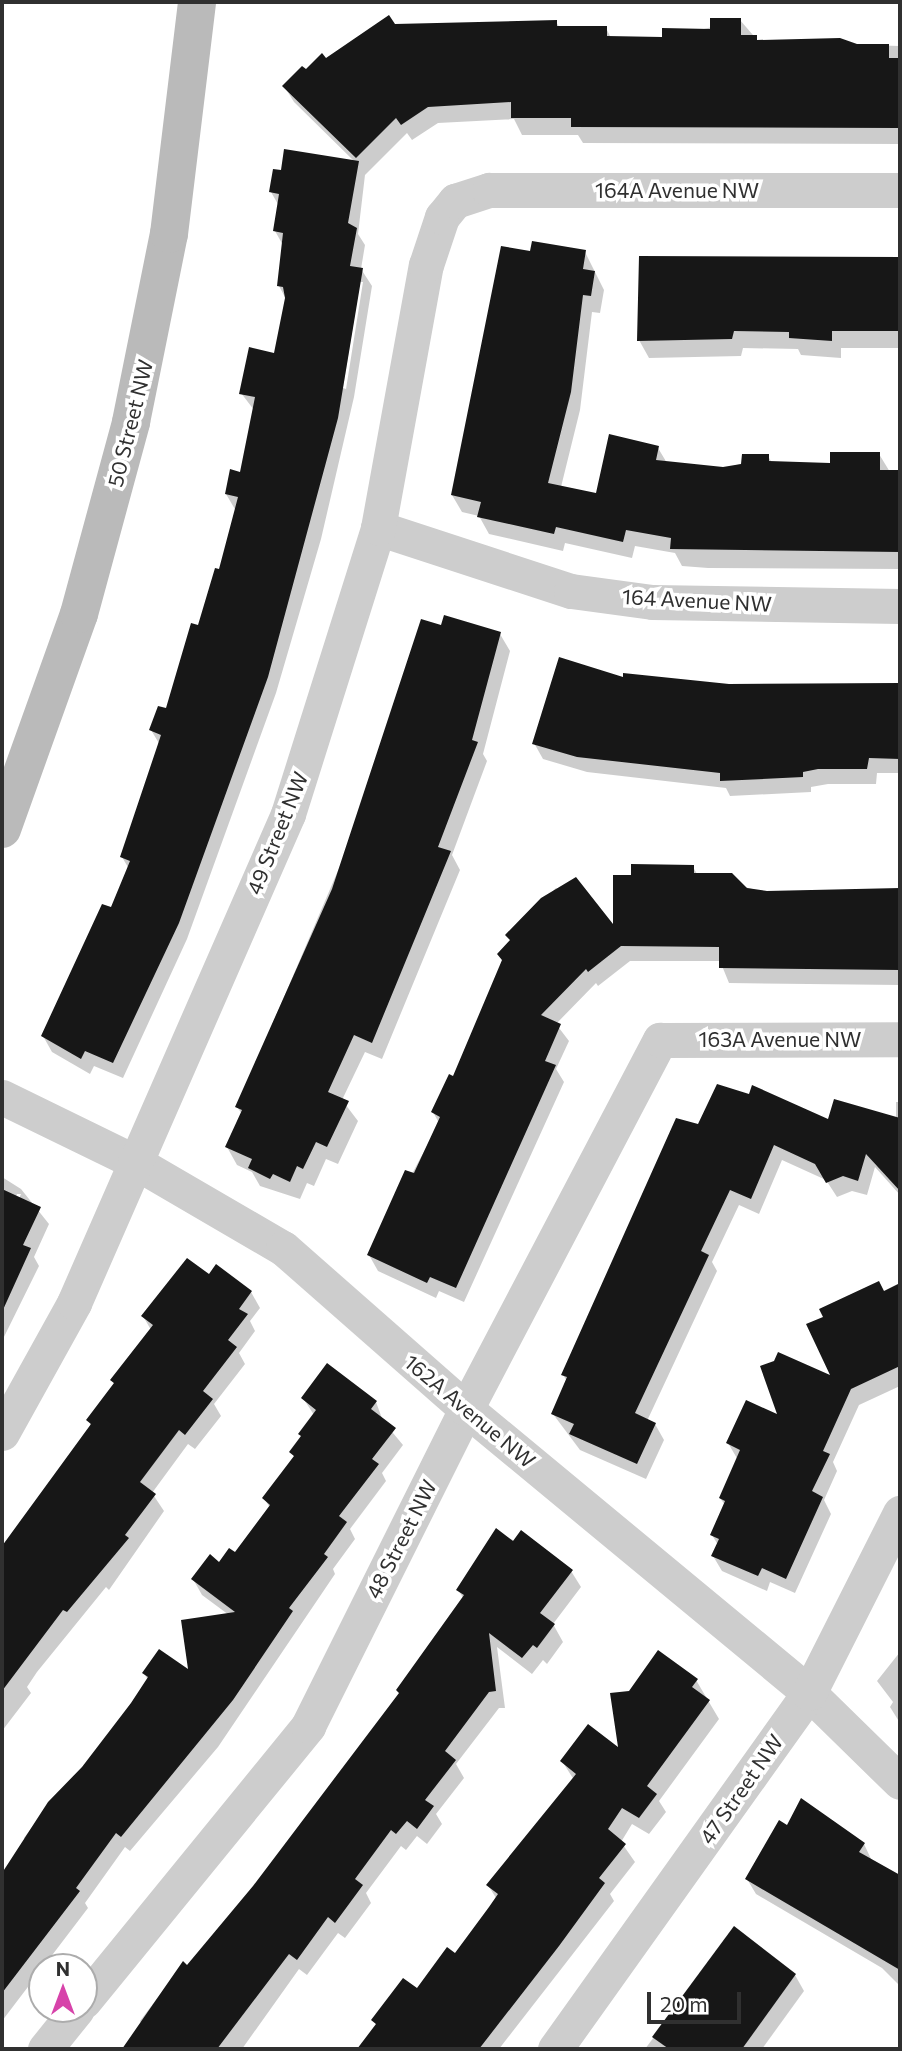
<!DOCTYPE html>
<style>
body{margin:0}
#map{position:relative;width:902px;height:2051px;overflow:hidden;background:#fff;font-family:Commissioner,sans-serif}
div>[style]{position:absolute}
.shadow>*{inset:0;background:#0003}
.building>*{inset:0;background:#171717}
.street>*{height:35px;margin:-17.5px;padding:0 17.5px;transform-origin:17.5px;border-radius:17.5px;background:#cdcdcd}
.secondary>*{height:38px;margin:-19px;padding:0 19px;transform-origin:19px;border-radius:19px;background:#bababa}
span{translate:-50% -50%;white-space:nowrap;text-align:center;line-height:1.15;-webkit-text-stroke:7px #fff;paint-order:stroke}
.street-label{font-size:21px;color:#303030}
.frame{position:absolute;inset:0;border:4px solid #303030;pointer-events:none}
.north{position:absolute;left:28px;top:1953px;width:70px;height:70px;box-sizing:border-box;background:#fff;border:2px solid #acacac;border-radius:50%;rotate:0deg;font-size:19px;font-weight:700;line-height:28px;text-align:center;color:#303030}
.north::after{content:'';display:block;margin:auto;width:24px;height:32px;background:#d743aa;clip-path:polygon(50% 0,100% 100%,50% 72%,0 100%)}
.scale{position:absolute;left:647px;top:1992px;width:94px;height:32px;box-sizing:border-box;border:4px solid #303030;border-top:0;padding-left:9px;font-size:21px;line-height:24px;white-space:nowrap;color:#303030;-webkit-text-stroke:5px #fff;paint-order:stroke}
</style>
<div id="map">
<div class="shadow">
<div style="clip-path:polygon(evenodd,740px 20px,759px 42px,900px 46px,900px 144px,583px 143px,578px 135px,522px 135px,514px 119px,438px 123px,412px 140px,407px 133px,365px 175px,358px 234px,365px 245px,361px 269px,372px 286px,354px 397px,321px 539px,276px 693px,187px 939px,123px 1078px,94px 1066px,90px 1074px,52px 1052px,43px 1036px,112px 910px,129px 869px,122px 857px,160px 745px,151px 730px,167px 711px,221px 571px,236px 511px,226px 494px,241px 474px,254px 410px,241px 393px,275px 355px,286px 299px,279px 286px,284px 247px,275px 231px,279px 206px,271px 192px,282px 172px,355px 162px,294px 102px,284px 86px,394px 26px,556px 22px,560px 28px,606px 28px,611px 38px,664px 39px,740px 20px,360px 282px,363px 282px,346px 389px,343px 388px,360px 282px)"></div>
<div style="clip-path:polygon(585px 252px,604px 290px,600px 313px,592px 312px,580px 410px,561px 487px,597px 495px,658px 448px,667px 463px,723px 469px,768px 456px,772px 463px,831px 464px,879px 454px,890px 472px,900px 472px,900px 569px,708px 568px,682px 566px,675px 553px,635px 546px,632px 558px,565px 543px,563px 551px,489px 534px,479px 516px,462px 512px,452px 495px,531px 253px)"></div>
<div style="clip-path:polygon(641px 258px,900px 259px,900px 348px,841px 348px,841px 358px,801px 355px,798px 349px,743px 348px,741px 356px,649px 358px,639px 340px)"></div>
<div style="clip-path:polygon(442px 627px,500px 634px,510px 651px,483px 754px,487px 761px,452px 855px,460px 870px,382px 1059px,365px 1052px,342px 1100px,358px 1121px,338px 1164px,326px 1159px,314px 1186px,307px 1183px,300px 1199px,260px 1186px,252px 1172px,237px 1165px,227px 1147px,242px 1114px,237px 1107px)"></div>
<div style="clip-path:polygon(624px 680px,729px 686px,900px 683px,900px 773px,877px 773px,876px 784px,828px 784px,811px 787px,811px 792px,730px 796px,726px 788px,587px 772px,543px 759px,534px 743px)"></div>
<div style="clip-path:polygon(693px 867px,697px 874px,767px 893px,900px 890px,900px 985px,729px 983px,720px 961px,630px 961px,598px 986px,596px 983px,556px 1024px,569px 1041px,556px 1069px,564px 1082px,464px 1302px,439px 1291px,436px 1298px,378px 1271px,369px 1255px,439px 1123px,433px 1112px,453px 1079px,503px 962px,499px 955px,511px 942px,507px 936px,556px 888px,615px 929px,632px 877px)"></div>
<div style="clip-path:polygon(896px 1102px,900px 1102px,900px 1195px,875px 1167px,867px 1195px,852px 1191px,837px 1197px,826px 1180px,782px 1160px,759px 1214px,739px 1205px,712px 1262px,717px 1271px,647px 1421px,655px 1424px,664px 1440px,646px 1479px,580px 1450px,553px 1414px,567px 1381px,563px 1375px,699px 1127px,896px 1119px)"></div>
<div style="clip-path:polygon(evenodd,2px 1177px,21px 1189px,49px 1224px,34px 1257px,39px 1266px,2px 1341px,2px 1177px,17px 1194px,21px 1194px,16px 1205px,13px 1204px,17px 1194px)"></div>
<div style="clip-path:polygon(209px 1277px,251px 1292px,260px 1308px,250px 1321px,255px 1331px,239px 1353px,245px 1364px,214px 1404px,221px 1416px,195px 1449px,188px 1444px,152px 1493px,164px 1511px,109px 1590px,106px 1587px,37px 1672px,27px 1687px,31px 1693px,2px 1731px,2px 1549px,91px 1426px,88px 1420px,115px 1385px,112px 1381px,151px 1330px,143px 1316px)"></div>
<div style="clip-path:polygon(897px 1286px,900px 1386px,859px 1405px,833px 1462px,837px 1471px,824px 1500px,831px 1514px,795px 1593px,770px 1582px,767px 1591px,722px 1571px,713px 1556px,718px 1545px,712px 1535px,725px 1505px,720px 1498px,738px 1460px,728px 1443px,780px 1418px,833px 1379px,884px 1292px)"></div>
<div style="clip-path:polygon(303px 1398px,376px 1402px,383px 1421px,403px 1445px,382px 1473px,386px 1481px,350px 1529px,355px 1539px,333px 1569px,335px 1574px,218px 1747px,130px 1851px,125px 1847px,85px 1903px,88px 1908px,2px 2021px,2px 1873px,27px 1843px,24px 1838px,50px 1803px,84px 1768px,148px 1680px,144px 1673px,190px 1672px,229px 1615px,202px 1595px,193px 1579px,235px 1554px,270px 1508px,264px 1498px,295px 1458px,291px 1452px,314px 1415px)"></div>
<div style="clip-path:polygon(496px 1531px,571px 1571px,581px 1587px,553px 1624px,563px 1642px,547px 1664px,543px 1660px,532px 1674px,497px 1647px,505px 1708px,499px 1708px,456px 1764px,464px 1778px,436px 1814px,442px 1824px,427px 1844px,417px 1836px,406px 1850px,401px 1846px,366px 1893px,371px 1903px,345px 1938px,338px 1933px,307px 1975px,299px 1969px,242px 2049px,125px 2049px,143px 2026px,140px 2021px,183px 1964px,188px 1967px,255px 1887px,400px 1695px,464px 1599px,458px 1590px)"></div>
<div style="clip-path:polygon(900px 1643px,900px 1723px,890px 1707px,893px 1702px,877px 1681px,900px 1652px)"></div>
<div style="clip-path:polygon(696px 1680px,719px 1719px,659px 1801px,666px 1812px,649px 1834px,632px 1824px,621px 1842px,635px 1862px,610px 1894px,614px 1901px,499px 2049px,359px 2049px,377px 2026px,373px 2020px,418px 1991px,456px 1956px,496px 1898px,488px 1885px,574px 1780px,562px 1761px,620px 1751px)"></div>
<div style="clip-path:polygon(788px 1827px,864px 1844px,872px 1861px,900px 1877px,900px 1986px,882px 1968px,756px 1894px,747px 1879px)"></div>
<div style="clip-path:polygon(735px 1929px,795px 1975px,804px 1991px,762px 2049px,645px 2049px)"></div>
</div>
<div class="building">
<div style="clip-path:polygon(389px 15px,395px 24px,557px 20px,557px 26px,607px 26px,607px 36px,662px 37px,662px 28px,710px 29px,710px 18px,741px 18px,741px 35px,757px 35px,757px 40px,840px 38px,857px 44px,889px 44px,889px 58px,900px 58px,900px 128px,571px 127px,571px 118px,511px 118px,511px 102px,428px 107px,401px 125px,396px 118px,356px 158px,282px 86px,302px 66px,306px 69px,322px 53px,326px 58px)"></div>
<div style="clip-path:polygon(284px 149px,359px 161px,348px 223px,357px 228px,350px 266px,363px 268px,338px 418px,268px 677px,179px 923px,113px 1063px,85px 1051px,81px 1059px,41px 1036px,102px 904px,111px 907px,130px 861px,120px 857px,161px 735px,149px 730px,158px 706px,166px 708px,191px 623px,198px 625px,215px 568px,219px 569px,238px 497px,225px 494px,230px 469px,240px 472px,255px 397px,239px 394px,249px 347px,274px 353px,285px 298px,283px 287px,277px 286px,283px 233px,273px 231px,279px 194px,269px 192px,273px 169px,281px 170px)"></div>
<div style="clip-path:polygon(532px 241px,586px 250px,583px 269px,595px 271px,591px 296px,583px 295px,571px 392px,548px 483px,596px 493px,609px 434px,659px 446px,656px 460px,723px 467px,741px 464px,742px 454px,769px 454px,769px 461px,830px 463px,830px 452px,880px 452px,880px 470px,900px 470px,900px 552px,670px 549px,671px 538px,626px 530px,623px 542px,556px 527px,554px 534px,477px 517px,481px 502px,451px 495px,501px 246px,530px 251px)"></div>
<div style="clip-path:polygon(639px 256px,900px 257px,900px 331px,832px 331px,832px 341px,789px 338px,789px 332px,734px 331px,732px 339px,637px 341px)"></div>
<div style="clip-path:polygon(444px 615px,501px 632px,472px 740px,478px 742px,438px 847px,451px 851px,372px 1043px,354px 1035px,328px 1092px,349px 1101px,327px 1147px,316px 1142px,303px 1169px,297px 1166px,290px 1182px,273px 1174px,270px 1179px,248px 1168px,252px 1159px,225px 1147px,242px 1110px,235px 1107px,332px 889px,421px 619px,441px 625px)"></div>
<div style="clip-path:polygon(559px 657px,623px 677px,623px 673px,729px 684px,900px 683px,900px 759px,869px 758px,867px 769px,818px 769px,803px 772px,803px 777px,720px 781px,720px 773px,577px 757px,532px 744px)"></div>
<div style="clip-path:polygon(631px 864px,694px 865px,694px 873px,732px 873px,747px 888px,767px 891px,900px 888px,900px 970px,719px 968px,719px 947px,621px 946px,588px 972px,586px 969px,541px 1015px,561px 1024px,545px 1061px,556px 1065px,456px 1288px,430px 1277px,427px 1283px,367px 1255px,405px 1170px,414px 1173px,440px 1117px,431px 1112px,449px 1074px,453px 1076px,502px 960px,497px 954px,510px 940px,505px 935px,541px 898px,576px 877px,613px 924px,613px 875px,631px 875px)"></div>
<div style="clip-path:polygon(717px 1084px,749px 1094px,752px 1085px,828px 1119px,834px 1099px,900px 1118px,900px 1191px,866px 1154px,858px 1181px,843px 1176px,826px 1183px,815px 1164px,774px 1145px,751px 1199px,730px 1190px,701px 1251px,709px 1255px,635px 1413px,656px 1423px,637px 1464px,569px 1434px,574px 1424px,551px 1414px,567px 1377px,561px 1375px,676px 1118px,698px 1124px)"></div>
<div style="clip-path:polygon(2px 1189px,41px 1207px,23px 1245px,31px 1248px,2px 1312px)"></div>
<div style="clip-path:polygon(187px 1258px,209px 1274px,216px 1264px,252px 1291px,239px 1309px,248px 1314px,228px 1340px,237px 1347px,203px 1391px,213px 1399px,185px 1435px,179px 1430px,140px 1482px,156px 1494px,125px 1535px,129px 1538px,67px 1612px,63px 1610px,2px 1691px,2px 1546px,91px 1424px,86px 1420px,114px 1383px,110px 1380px,153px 1325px,141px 1316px)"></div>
<div style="clip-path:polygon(879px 1281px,884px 1291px,900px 1283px,900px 1366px,851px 1389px,823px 1451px,830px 1454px,812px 1491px,823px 1497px,786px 1579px,762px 1568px,758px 1576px,711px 1556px,719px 1539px,710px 1535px,725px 1501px,719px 1498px,740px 1450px,726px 1443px,746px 1400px,777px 1414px,760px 1366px,774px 1361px,778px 1352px,830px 1375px,806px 1324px,823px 1317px,819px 1309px)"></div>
<div style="clip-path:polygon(327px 1363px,377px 1401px,371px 1409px,396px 1428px,372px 1459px,379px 1464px,339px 1516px,347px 1522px,324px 1554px,328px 1557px,289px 1608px,293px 1611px,233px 1700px,121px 1837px,116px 1833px,76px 1888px,80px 1891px,2px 1993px,2px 1873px,48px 1802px,82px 1767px,131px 1703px,148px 1677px,142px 1673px,159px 1649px,188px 1669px,181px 1620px,235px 1612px,191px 1579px,210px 1554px,219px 1562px,229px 1548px,235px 1552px,270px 1505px,262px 1498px,294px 1456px,289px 1452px,301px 1436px,298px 1434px,316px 1410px,301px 1398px)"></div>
<div style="clip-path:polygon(496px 1528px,513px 1541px,521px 1530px,573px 1570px,540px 1613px,555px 1624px,537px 1648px,533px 1645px,522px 1658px,489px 1633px,496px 1691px,489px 1692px,445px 1751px,456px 1760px,425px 1800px,434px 1806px,417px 1829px,407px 1821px,396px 1834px,391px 1830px,355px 1879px,363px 1885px,335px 1923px,328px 1917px,297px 1960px,289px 1954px,217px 2049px,122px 2049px,183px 1961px,187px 1965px,253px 1886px,399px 1693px,396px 1690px,464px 1595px,456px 1590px)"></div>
<div style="clip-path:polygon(658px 1650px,698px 1679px,692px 1687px,710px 1700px,647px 1786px,657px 1794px,639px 1818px,622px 1808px,608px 1829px,626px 1844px,599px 1878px,605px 1883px,559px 1946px,479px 2049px,357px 2049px,376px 2024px,371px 2020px,403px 1978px,417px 1988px,447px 1947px,455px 1953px,489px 1907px,498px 1894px,486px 1885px,576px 1774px,560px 1761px,588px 1724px,618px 1747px,610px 1693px,629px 1691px)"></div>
<div style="clip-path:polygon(801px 1798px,865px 1843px,859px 1852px,900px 1875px,900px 1970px,745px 1879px,779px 1820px,787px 1825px)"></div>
<div style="clip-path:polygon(734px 1926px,796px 1974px,742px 2049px,669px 2049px,652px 2037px)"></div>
</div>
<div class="street">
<div style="left:378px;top:528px;width:203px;rotate:18.1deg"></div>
<div style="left:571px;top:591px;width:82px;rotate:7.7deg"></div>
<div style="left:652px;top:602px;width:248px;rotate:0.9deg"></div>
<div style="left:2px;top:1097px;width:148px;rotate:26deg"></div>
<div style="left:135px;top:1162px;width:171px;rotate:30.2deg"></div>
<div style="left:283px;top:1248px;width:244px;rotate:41.3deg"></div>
<div style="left:466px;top:1409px;width:445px;rotate:39.6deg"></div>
<div style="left:809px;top:1693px;width:127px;rotate:44.4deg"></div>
<div style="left:2px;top:1433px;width:149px;rotate:-61deg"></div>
<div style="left:74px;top:1303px;width:534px;rotate:-66.36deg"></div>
<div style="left:288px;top:814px;width:300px;rotate:-72.5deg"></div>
<div style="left:378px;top:528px;width:267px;rotate:-79.7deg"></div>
<div style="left:426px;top:265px;width:51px;rotate:-71.6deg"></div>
<div style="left:442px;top:217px;width:21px;rotate:-51deg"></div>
<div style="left:455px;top:201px;width:36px;rotate:-18deg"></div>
<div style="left:489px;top:190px;width:411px"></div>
<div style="left:84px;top:2001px;width:355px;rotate:-50.8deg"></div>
<div style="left:308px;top:1726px;width:354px;rotate:-63.5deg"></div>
<div style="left:466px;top:1409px;width:417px;rotate:-62.3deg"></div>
<div style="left:660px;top:1040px;width:240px;rotate:-0.2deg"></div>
<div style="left:45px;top:2049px;width:51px;rotate:-51.3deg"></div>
<div style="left:555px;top:2049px;width:437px;rotate:-54.5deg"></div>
<div style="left:809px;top:1693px;width:202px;rotate:-63.2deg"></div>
</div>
<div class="secondary">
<div style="left:2px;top:829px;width:228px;rotate:-70.3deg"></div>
<div style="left:79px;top:614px;width:199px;rotate:-74.8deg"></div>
<div style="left:131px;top:422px;width:192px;rotate:-78.6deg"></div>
<div style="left:169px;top:234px;width:234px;rotate:-83.1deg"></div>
</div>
<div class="street-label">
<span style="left:677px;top:190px">164A Avenue NW</span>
<span style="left:130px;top:423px;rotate:-76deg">50 Street NW</span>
<span style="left:697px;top:600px;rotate:3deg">164 Avenue NW</span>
<span style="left:277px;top:833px;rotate:-68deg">49 Street NW</span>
<span style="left:780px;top:1039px">163A Avenue NW</span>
<span style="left:470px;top:1411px;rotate:40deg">162A Avenue NW</span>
<span style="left:401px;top:1539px;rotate:-63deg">48 Street NW</span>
<span style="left:741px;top:1789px;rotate:-55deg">47 Street NW</span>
</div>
<div class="frame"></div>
<div class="north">N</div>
<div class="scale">20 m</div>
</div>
